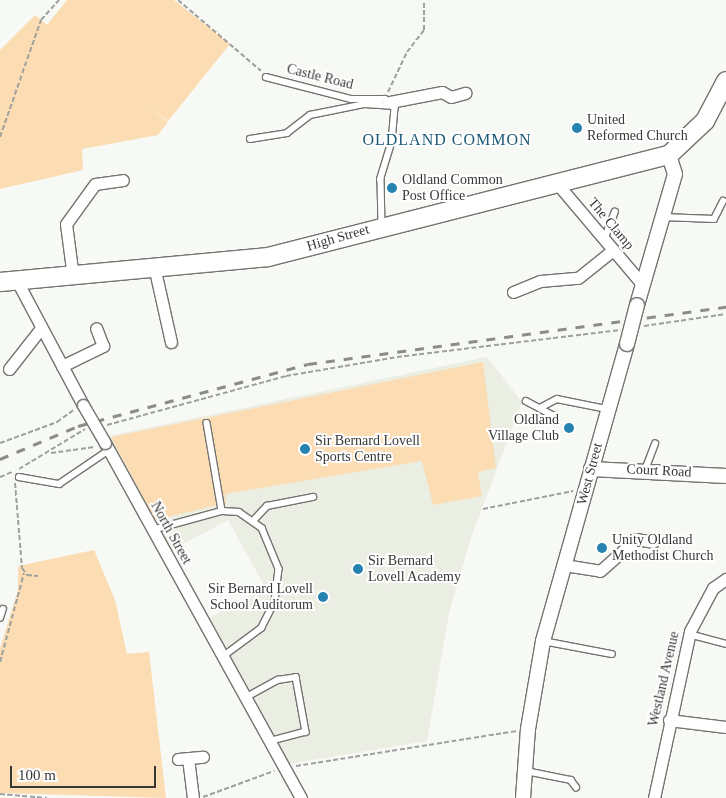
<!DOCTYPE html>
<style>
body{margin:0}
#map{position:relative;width:726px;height:798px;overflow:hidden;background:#f7f9f5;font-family:"Times New Roman",serif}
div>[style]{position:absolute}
.built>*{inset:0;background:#ebeee3}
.green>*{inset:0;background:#fcdcb2}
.path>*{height:2px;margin-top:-1px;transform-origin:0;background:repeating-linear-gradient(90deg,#9ea09d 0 5px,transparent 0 7.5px)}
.roads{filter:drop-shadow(1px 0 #737370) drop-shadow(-1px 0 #737370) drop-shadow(0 1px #737370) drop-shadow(0 -1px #737370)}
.service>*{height:5.5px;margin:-2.75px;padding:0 2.75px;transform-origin:2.75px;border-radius:2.75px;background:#fff}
.minor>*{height:11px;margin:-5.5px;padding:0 5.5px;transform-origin:5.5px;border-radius:5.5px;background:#fff}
.tertiary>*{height:14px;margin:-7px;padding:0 7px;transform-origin:7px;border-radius:7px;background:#fff}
.primary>*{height:18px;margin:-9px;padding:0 9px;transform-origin:9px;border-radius:9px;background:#fff}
.rail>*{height:3px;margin-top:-1.5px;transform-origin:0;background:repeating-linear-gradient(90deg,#8a8c89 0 9px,transparent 0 18px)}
.bridges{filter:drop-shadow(1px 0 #737370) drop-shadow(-1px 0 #737370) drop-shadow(0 1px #737370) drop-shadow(0 -1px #737370)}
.minor-bridge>*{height:11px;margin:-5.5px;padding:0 5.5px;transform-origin:5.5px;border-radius:5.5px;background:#fff}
.tertiary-bridge>*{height:14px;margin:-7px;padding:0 7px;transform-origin:7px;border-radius:7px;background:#fff}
.dots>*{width:14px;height:14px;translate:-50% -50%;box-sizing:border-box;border:2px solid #fff;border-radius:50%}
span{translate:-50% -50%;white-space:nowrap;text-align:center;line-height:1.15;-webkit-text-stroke:4px #fff;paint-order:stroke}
.street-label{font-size:14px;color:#373836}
.poi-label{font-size:14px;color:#373836}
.left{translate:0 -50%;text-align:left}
.right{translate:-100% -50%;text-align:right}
.quarter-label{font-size:16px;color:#195877;letter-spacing:1px}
.scale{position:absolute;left:10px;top:766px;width:146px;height:22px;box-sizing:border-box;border:2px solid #373836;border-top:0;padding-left:6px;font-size:15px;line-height:18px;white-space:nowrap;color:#373836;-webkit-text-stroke:4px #fff;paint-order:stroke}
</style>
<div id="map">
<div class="built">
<div style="clip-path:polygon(487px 357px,522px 402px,471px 538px,449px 613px,427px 741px,289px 764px,209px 618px,265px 587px,228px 520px,170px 551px,108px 436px)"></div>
</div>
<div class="green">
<div style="clip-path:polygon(67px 0,174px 0,230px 44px,168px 121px,145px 103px,168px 122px,158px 135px,82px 149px,83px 170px,0 189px,0 50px,35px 15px,47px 25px)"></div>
<div style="clip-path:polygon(483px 362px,496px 468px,478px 472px,482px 496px,433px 505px,422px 461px,225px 494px,226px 503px,155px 520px,111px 437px)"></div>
<div style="clip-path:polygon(94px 550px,115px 600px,127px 654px,149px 652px,166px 798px,0 793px,0 648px,18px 590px,18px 566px)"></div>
</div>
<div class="path">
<div style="left:178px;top:0;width:109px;rotate:40.5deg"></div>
<div style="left:388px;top:92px;width:44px;rotate:-64.6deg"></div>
<div style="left:407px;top:52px;width:28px;rotate:-52deg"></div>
<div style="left:424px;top:30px;width:30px;rotate:-90deg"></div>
<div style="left:0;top:137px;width:124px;rotate:-70.7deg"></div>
<div style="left:41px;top:20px;width:27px;rotate:-48deg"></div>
<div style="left:644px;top:326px;width:83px;rotate:-8.3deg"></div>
<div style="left:107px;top:425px;width:186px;rotate:-15.3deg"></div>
<div style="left:286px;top:376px;width:113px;rotate:-9.7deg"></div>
<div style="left:397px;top:357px;width:225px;rotate:-6.9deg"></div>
<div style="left:0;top:443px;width:61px;rotate:-20.2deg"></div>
<div style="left:57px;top:422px;width:22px;rotate:-36deg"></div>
<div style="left:51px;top:453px;width:44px;rotate:-7.8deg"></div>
<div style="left:19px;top:469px;width:77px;rotate:-31.2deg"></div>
<div style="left:0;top:477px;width:15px;rotate:-23deg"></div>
<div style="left:15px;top:483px;width:85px;rotate:85.3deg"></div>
<div style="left:22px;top:568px;width:9px;rotate:54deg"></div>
<div style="left:27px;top:575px;width:11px;rotate:5deg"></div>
<div style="left:483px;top:509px;width:92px;rotate:-11.3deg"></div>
<div style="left:0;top:662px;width:92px;rotate:-74.9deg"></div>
<div style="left:296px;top:766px;width:223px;rotate:-9deg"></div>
<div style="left:0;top:794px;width:47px;rotate:4.9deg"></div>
<div style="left:203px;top:797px;width:76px;rotate:-20.1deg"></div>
</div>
<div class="roads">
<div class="service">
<div style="left:266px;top:77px;width:88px;rotate:14.5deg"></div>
<div style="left:351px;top:99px;width:34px"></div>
<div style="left:385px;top:99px;width:13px;rotate:42deg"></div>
<div style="left:395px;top:108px;width:34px;rotate:95deg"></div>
<div style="left:392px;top:142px;width:39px;rotate:107deg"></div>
<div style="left:381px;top:179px;width:47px;rotate:88.8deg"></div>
<div style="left:250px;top:139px;width:37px;rotate:-9deg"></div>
<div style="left:287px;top:133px;width:29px;rotate:-38deg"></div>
<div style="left:310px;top:115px;width:56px;rotate:-11.3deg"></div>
<div style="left:365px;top:104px;width:26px;rotate:4deg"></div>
<div style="left:663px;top:217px;width:51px;rotate:2.2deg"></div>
<div style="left:714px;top:219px;width:20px;rotate:-63deg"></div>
<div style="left:604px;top:240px;width:30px;rotate:-69deg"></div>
<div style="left:526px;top:401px;width:32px;rotate:28deg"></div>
<div style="left:540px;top:408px;width:19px;rotate:-28deg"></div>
<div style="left:557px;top:399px;width:51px;rotate:11.3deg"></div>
<div style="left:207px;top:423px;width:89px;rotate:80.3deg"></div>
<div style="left:645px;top:470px;width:28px;rotate:-69deg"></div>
<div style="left:19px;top:477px;width:41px;rotate:9.9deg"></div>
<div style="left:59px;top:484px;width:60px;rotate:-34.2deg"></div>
<div style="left:254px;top:520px;width:19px;rotate:-47deg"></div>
<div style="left:267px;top:506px;width:47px;rotate:-11.1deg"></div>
<div style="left:152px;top:530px;width:73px;rotate:-15.2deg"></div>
<div style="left:222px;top:511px;width:17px;rotate:3deg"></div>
<div style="left:239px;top:512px;width:28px;rotate:35deg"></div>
<div style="left:262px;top:528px;width:44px;rotate:67.5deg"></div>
<div style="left:279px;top:569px;width:33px;rotate:97deg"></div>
<div style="left:275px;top:602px;width:29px;rotate:117deg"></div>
<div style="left:262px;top:628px;width:49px;rotate:143.4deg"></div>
<div style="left:0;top:618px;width:9px;rotate:-72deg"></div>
<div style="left:689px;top:634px;width:38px;rotate:15deg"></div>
<div style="left:543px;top:641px;width:70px;rotate:10.7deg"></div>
<div style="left:245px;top:698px;width:38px;rotate:-29deg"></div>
<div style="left:278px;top:680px;width:18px;rotate:-9deg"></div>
<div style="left:296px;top:677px;width:56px;rotate:79.7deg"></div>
<div style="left:306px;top:732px;width:38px;rotate:165deg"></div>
<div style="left:526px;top:771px;width:46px;rotate:11.3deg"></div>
<div style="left:571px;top:780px;width:9px;rotate:54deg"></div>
</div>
<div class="minor">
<div style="left:390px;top:102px;width:53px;rotate:-10.9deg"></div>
<div style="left:442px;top:92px;width:10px;rotate:29deg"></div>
<div style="left:451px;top:97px;width:15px;rotate:-16deg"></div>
<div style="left:555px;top:181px;width:136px;rotate:49.8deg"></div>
<div style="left:154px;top:266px;width:78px;rotate:77.4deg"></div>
<div style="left:73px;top:277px;width:53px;rotate:-97.5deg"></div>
<div style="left:66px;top:224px;width:49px;rotate:-54.1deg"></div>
<div style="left:95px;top:184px;width:28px;rotate:-8deg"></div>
<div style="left:17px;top:281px;width:140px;rotate:62deg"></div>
<div style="left:513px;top:292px;width:29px;rotate:-22deg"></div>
<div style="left:540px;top:281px;width:38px;rotate:-5deg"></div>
<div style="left:578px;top:278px;width:45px;rotate:-38.7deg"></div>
<div style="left:62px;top:366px;width:46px;rotate:-26deg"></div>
<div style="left:103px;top:346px;width:19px;rotate:-111deg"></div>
<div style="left:9px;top:369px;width:52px;rotate:-52deg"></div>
<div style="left:105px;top:443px;width:406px;rotate:61.1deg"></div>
<div style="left:564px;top:565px;width:36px;rotate:9deg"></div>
<div style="left:600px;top:571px;width:48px;rotate:-41.6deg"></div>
<div style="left:636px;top:539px;width:17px;rotate:10deg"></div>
<div style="left:669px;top:720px;width:57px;rotate:7deg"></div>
<div style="left:188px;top:758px;width:40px;rotate:82.9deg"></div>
<div style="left:178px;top:759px;width:25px;rotate:-5deg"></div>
<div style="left:654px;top:798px;width:171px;rotate:-77.8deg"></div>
<div style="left:690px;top:631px;width:49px;rotate:-61.9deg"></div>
<div style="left:713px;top:588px;width:16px;rotate:-35deg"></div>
</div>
<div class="tertiary">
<div style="left:637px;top:305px;width:136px;rotate:-73.8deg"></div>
<div style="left:675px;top:174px;width:20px;rotate:-108deg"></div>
<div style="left:591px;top:469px;width:135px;rotate:3deg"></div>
<div style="left:523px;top:798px;width:69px;rotate:-85.9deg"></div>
<div style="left:528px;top:729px;width:89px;rotate:-80.3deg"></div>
<div style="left:543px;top:641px;width:309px;rotate:-74.2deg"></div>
</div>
<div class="primary">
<div style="left:0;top:282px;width:269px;rotate:-5.3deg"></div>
<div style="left:268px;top:257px;width:414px;rotate:-14.3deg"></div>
<div style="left:669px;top:155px;width:50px;rotate:-43.4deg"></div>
<div style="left:705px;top:121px;width:45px;rotate:-62.3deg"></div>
</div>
</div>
<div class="rail">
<div style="left:0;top:459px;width:85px;rotate:-22.9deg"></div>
<div style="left:78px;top:426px;width:238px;rotate:-15.1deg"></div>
<div style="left:308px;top:364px;width:422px;rotate:-7.8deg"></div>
</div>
<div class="bridges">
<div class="minor-bridge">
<div style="left:83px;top:405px;width:44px;rotate:59.9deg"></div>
</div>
<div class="tertiary-bridge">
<div style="left:627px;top:344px;width:40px;rotate:-75.6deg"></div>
</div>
</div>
<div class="dots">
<div style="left:577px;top:128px;background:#2682af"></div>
<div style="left:392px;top:188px;background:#2682af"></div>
<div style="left:569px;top:428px;background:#2682af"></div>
<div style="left:305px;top:449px;background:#2682af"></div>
<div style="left:602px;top:548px;background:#2682af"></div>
<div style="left:358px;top:569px;background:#2682af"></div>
<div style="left:323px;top:597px;background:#2682af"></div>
</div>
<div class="street-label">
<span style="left:320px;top:77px;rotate:14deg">Castle Road</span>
<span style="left:611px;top:224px;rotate:50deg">The Clamp</span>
<span style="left:338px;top:238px;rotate:-16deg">High Street</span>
<span style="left:659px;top:471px;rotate:3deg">Court Road</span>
<span style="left:590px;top:474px;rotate:-75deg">West Street</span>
<span style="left:171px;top:533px;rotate:61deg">North Street</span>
<span style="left:664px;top:679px;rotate:-77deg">Westland Avenue</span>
</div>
<div class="poi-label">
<span class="left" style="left:587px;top:128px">United<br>Reformed Church</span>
<span class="left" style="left:402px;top:188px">Oldland Common<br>Post Office</span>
<span class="right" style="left:559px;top:428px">Oldland<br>Village Club</span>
<span class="left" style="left:315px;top:449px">Sir Bernard Lovell<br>Sports Centre</span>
<span class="left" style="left:612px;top:548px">Unity Oldland<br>Methodist Church</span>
<span class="left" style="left:368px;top:569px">Sir Bernard<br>Lovell Academy</span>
<span class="right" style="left:313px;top:597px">Sir Bernard Lovell<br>School Auditorum</span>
</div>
<div class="quarter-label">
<span style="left:447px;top:140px">OLDLAND COMMON</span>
</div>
<div class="scale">100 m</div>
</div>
